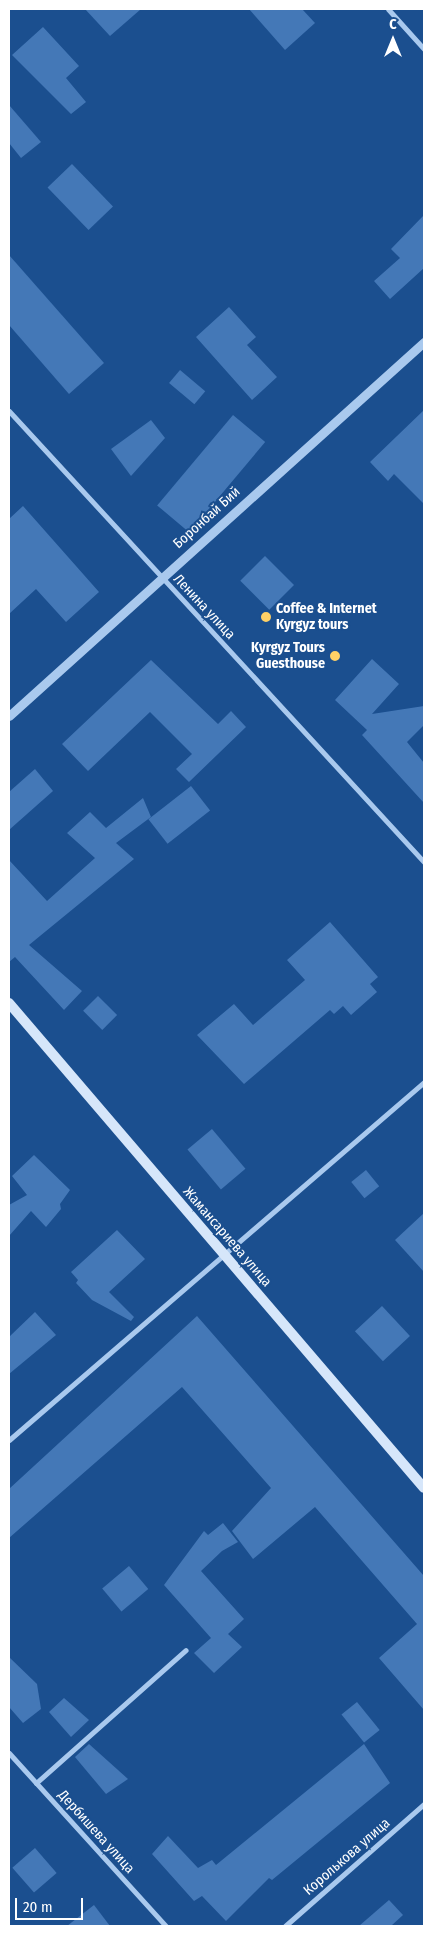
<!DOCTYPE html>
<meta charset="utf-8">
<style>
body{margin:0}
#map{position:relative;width:433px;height:1935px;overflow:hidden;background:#1b4f8f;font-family:"Fira Sans Condensed",sans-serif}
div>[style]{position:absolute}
.building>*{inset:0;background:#4478b7;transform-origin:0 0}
.minor>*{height:5px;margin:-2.5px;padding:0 2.5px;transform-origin:2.5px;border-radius:2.5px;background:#a9c9ee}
.tertiary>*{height:9px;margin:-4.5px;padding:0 4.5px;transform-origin:4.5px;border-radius:4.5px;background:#a9c9ee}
.secondary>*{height:10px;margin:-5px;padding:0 5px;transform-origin:5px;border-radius:5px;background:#d6e6fa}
.dots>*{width:14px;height:14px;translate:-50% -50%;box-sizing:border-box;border:2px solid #1b4f8f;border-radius:50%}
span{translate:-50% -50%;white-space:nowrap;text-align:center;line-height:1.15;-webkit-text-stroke:4px #1b4f8f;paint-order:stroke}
.street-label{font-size:14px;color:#fff}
.poi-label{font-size:14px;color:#fff;font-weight:700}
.left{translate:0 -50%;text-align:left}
.right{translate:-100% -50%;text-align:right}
.frame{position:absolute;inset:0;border:10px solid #fff;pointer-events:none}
.north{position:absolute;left:368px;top:15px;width:50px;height:50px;-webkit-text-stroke:4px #1b4f8f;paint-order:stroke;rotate:0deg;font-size:14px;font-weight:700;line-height:20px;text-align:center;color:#fff}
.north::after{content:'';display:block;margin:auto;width:18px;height:22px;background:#fff;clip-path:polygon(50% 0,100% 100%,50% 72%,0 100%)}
.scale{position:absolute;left:15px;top:1898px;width:68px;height:22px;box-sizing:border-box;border:2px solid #fff;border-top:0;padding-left:6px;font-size:15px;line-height:18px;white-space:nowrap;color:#fff;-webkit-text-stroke:4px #1b4f8f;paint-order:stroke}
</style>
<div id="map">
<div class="building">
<div style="clip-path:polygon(85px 9px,141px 9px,110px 36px)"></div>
<div style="clip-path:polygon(249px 9px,302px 9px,315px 23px,285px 50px)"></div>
<div style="clip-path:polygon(43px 27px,79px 66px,66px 78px,86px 102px,71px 114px,12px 55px)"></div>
<div style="clip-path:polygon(9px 105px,41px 142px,21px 158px,9px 143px)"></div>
<div style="left:72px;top:164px;width:59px;height:34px;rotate:46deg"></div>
<div style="clip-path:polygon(424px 215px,424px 268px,390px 299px,374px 281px,400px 258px,391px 249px)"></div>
<div style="clip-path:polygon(9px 255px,104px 363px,69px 394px,9px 325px)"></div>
<div style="clip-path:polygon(229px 307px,256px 337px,247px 345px,277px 377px,252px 400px,196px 337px)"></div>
<div style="left:180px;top:370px;width:33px;height:17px;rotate:40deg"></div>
<div style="clip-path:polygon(424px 410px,424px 504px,394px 474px,388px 481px,370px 462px)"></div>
<div style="left:233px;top:415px;width:42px;height:118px;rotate:40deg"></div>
<div style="clip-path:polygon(151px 420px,165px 438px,131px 476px,111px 449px)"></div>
<div style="clip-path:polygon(23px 506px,99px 592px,66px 622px,36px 589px,9px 614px,9px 519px)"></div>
<div style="left:265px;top:556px;width:41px;height:35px;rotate:45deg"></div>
<div style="clip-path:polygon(372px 659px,399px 684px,372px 714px,424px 706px,424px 725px,407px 742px,424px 763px,424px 803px,362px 735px,367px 730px,335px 700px)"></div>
<div style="clip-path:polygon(151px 660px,218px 724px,231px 711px,246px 727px,189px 782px,176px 769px,192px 754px,150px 712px,88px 771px,62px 744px)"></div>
<div style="clip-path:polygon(35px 769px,53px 791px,9px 830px,9px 792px)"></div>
<div style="left:191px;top:786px;width:31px;height:54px;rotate:52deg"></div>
<div style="clip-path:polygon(143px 798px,151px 817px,116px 843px,134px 859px,29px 945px,82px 991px,64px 1010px,15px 957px,9px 962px,9px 860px,47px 901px,95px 858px,67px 833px,90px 812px,106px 828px)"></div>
<div style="clip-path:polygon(330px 922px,378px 977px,370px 984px,377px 992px,351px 1015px,343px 1006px,334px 1014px,330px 1010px,244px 1084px,197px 1035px,234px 1004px,253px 1025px,305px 980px,287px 960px)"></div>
<div style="left:98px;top:996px;width:27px;height:21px;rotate:45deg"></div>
<div style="left:212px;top:1129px;width:52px;height:32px;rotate:50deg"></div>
<div style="clip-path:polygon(34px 1155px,70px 1190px,60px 1204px,61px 1209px,46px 1227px,31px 1211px,9px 1236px,9px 1205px,27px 1195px,12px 1176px)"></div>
<div style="left:366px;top:1170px;width:21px;height:19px;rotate:51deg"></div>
<div style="clip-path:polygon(424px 1213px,424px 1272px,395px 1240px)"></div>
<div style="clip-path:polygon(117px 1230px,145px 1259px,109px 1292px,134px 1317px,131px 1321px,92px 1300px,76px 1283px,78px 1280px,71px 1272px)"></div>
<div style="left:382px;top:1306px;width:41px;height:37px;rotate:47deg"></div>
<div style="clip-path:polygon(35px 1312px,56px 1335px,9px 1374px,9px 1337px)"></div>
<div style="clip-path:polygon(197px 1316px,424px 1576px,424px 1710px,379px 1658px,417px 1624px,315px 1507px,253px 1559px,232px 1531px,271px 1488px,182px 1387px,9px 1538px,9px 1489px)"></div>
<div style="clip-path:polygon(223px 1523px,238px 1542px,222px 1551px,201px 1571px,244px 1619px,228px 1634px,242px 1647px,214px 1673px,194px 1653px,211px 1638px,164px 1585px,204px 1531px,208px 1535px)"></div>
<div style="left:129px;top:1566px;width:30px;height:35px;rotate:50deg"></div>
<div style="clip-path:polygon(9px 1657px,37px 1684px,41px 1709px,23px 1723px,9px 1707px)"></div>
<div style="clip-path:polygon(64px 1698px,89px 1720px,71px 1737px,49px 1712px)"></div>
<div style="left:357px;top:1702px;width:36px;height:20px;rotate:51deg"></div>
<div style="clip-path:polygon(89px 1744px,128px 1779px,106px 1794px,75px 1757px)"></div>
<div style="clip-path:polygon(364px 1744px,390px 1783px,272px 1880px,269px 1878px,226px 1921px,202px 1896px,194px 1901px,152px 1854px,168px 1836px,198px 1868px,212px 1860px,216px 1865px)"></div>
<div style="left:35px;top:1848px;width:33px;height:30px;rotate:49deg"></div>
<div style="clip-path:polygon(389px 1900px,403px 1915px,391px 1926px,359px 1926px)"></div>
<div style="clip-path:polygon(94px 1905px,110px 1926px,67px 1926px)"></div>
</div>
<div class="minor">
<div style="left:388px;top:9px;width:54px;rotate:48deg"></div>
<div style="left:9px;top:411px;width:613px;rotate:47.38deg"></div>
<div style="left:9px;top:1440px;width:548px;rotate:-40.78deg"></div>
<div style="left:9px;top:1753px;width:234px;rotate:47.8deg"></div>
<div style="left:36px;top:1783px;width:200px;rotate:-41.6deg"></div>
<div style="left:285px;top:1926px;width:185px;rotate:-41.3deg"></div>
</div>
<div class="tertiary">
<div style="left:9px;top:716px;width:559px;rotate:-42.03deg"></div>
</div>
<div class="secondary">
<div style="left:9px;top:1003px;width:638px;rotate:49.45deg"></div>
</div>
<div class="dots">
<div style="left:266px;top:617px;background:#ffd166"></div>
<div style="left:335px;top:656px;background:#ffd166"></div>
</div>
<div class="street-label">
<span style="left:207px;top:518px;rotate:-42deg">Боронбай Бий</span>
<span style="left:204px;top:607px;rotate:47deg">Ленина улица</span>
<span style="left:227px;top:1237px;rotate:49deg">Жамансариева улица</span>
<span style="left:96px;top:1832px;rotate:48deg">Дербишева улица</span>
<span style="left:347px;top:1857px;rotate:-41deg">Королькова улица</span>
</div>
<div class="poi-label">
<span class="left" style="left:276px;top:617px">Coffee &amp; Internet<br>Kyrgyz tours</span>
<span class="right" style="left:325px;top:656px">Kyrgyz Tours<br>Guesthouse</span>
</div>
<div class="frame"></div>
<div class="north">С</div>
<div class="scale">20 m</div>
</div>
